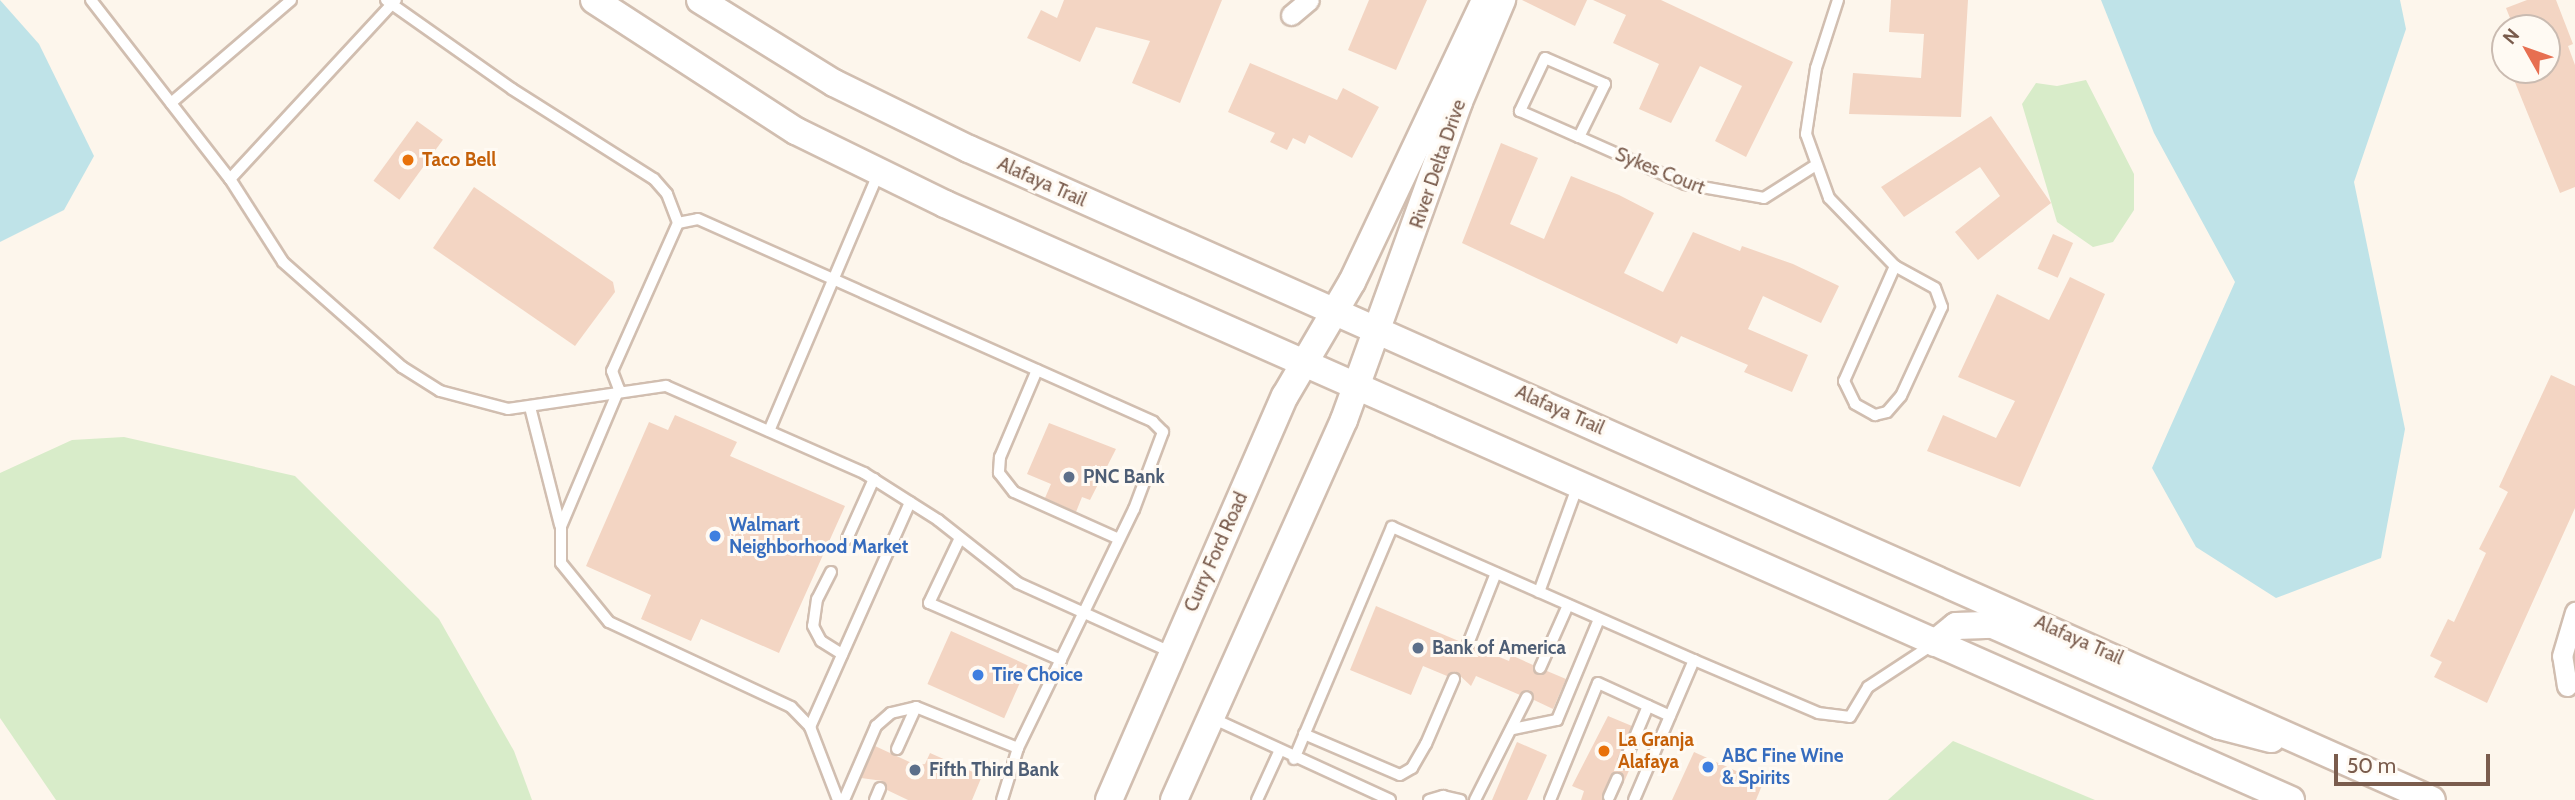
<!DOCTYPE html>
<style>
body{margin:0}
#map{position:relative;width:2575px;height:800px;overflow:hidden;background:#fdf6ec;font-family:Cabin,sans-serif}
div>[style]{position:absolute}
.green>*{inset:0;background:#d8ecc9}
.water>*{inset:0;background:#bfe3e8}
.building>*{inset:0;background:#f3d5c3;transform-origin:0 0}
.roads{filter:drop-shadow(2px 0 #d1beb0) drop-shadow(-2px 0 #d1beb0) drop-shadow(0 2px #d1beb0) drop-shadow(0 -2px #d1beb0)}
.lane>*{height:10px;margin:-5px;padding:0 5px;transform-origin:5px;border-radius:5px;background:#fff}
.street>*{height:19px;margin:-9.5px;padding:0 9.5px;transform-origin:9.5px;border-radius:9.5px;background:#fff}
.secondary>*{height:26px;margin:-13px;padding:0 13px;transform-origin:13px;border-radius:13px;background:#fff}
.dots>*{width:19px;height:19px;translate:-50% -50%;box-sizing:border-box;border:4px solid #fffaf3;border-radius:50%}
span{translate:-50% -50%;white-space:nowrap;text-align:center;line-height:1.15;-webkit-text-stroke:6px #fffaf3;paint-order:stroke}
.food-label{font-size:19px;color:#c56008;font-weight:700}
.left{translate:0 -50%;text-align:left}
.street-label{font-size:19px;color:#7a5c4d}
.service-label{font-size:19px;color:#4e5e75;font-weight:700}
.shop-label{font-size:19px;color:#366cbe;font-weight:700}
.north{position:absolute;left:2491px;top:14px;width:70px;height:70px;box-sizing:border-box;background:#fffaf3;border:2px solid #cabbb1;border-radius:50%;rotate:310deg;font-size:19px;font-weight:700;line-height:28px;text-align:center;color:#7a5c4d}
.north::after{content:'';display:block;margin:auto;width:24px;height:32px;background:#e76f51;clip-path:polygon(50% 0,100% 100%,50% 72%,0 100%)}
.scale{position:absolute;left:2334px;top:754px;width:156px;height:32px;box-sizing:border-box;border:4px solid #7a5c4d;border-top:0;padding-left:9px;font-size:21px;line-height:24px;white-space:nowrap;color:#7a5c4d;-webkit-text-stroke:5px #fffaf3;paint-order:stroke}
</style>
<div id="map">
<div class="green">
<div style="clip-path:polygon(2086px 80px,2134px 174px,2134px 210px,2113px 242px,2093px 247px,2057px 222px,2022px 104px,2036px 83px,2057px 86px)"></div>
<div style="clip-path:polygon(124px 437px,295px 476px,439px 619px,514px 751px,532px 800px,56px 800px,0 718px,0 473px,72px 440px)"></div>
<div style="clip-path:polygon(1953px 741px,2095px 800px,1888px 800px)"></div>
</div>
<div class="water">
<div style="clip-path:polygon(0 0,39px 44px,94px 156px,64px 210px,0 242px)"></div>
<div style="clip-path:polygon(2101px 0,2400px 0,2406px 29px,2354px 182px,2405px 429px,2381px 558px,2276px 598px,2196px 547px,2152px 468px,2235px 282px,2154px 133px)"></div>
</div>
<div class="building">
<div style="clip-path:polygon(1064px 0,1222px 0,1180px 103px,1132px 83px,1150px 41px,1096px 27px,1080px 62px,1027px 38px,1041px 10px,1057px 18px)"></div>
<div style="clip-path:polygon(1369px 0,1427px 0,1396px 70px,1348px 50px)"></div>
<div style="clip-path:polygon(1522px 0,1587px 0,1575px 26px)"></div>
<div style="clip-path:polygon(1593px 0,1661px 0,1793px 62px,1746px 157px,1715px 141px,1742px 86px,1700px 66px,1671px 123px,1639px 109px,1659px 64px,1613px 43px,1626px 15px)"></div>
<div style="clip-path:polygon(1891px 0,1968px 0,1961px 117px,1849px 114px,1853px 73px,1921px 78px,1924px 34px,1889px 32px)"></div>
<div style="clip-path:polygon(2527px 0,2556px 0,2573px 44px,2568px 46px,2575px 65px,2575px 187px,2560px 193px,2512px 75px,2547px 70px,2547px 28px,2514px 28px,2506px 8px)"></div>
<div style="clip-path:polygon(1250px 63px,1337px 100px,1343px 88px,1379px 107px,1352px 158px,1309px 135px,1305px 144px,1293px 138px,1287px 150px,1270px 142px,1275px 133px,1228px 112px)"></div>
<div style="clip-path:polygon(1991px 116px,2051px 203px,1978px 260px,1955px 232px,2000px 196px,1980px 167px,1904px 217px,1881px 187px)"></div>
<div style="left:417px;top:121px;width:32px;height:74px;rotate:36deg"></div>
<div style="clip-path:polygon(1501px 143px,1538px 158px,1510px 224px,1544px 239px,1571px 176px,1619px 195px,1654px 213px,1624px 273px,1663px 292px,1693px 232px,1740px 251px,1742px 246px,1793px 264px,1839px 286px,1821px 323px,1763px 296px,1748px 329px,1808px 355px,1792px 392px,1744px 372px,1748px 365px,1681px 336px,1677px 344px,1462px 243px)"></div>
<div style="clip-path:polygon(474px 187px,613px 282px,615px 292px,575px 346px,433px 248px)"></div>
<div style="left:2053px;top:234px;width:22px;height:38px;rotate:24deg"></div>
<div style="clip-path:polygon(2070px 277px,2105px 294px,2020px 487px,1927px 451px,1943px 415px,1996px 438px,2015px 401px,1958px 377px,1997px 294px,2049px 320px)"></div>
<div style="clip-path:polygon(2551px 375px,2575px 386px,2575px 508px,2487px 703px,2434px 677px,2442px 662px,2430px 656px,2448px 619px,2454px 622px,2486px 553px,2479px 549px,2508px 492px,2499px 487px)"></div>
<div style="clip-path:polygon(675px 415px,737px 442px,730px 456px,845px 506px,779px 653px,701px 619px,691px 641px,641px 619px,651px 595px,586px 566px,649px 422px,668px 430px)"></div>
<div style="clip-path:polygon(1049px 423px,1116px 449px,1090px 500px,1082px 497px,1076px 512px,1045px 498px,1051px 484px,1027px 474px)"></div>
<div style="clip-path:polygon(1376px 606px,1461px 642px,1466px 651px,1475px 647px,1509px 661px,1511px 655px,1533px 665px,1538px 675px,1547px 671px,1566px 679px,1553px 709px,1534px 700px,1530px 690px,1520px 695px,1476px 676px,1471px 686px,1456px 672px,1447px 676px,1423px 666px,1411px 695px,1350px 670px)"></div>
<div style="left:951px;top:631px;width:84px;height:58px;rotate:24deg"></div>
<div style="clip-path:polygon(1608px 716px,1632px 726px,1617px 763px,1622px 770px,1631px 766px,1616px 800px,1624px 779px,1617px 772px,1602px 800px,1581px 800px,1584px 791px,1572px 786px)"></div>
<div style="clip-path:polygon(1517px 742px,1547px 755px,1527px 800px,1492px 800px)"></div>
<div style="clip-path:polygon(875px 746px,916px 765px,925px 764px,930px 753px,982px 776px,972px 800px,908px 800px,887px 790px,883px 781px,861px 778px)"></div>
<div style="clip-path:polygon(1694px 752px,1763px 783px,1756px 800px,1672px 800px)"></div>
</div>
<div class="roads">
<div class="lane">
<div style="left:91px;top:0;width:227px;rotate:52.2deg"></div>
<div style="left:230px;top:179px;width:98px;rotate:57.4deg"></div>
<div style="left:283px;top:262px;width:159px;rotate:41.4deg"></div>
<div style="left:402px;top:367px;width:45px;rotate:32.3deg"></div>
<div style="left:440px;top:391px;width:70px;rotate:14.8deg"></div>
<div style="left:508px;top:409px;width:160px;rotate:-8.3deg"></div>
<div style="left:666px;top:386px;width:216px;rotate:23.7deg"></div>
<div style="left:864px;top:473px;width:88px;rotate:32.4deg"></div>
<div style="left:938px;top:520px;width:102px;rotate:38.2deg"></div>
<div style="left:1018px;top:583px;width:168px;rotate:24.3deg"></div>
<div style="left:386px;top:0;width:154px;rotate:35.2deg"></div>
<div style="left:512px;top:89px;width:168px;rotate:32.4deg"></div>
<div style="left:654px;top:179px;width:20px;rotate:49deg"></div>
<div style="left:667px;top:194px;width:31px;rotate:69deg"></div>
<div style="left:678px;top:223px;width:162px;rotate:114deg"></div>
<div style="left:612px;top:371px;width:19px;rotate:69deg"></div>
<div style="left:619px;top:389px;width:149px;rotate:112.9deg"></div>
<div style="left:561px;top:526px;width:37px;rotate:90deg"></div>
<div style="left:561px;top:563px;width:76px;rotate:50.9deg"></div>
<div style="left:609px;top:622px;width:201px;rotate:25deg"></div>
<div style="left:791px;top:707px;width:28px;rotate:46deg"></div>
<div style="left:810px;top:727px;width:78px;rotate:69deg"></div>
<div style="left:1838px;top:0;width:71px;rotate:107.9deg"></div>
<div style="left:1816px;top:68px;width:67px;rotate:98.6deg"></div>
<div style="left:1806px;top:134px;width:68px;rotate:70.2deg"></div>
<div style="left:1829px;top:198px;width:95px;rotate:45.9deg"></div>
<div style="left:1895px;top:266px;width:126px;rotate:113.9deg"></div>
<div style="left:1844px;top:381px;width:25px;rotate:64deg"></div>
<div style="left:1855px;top:404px;width:23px;rotate:29deg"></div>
<div style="left:1875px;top:415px;width:12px;rotate:-14deg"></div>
<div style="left:1887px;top:412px;width:21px;rotate:-49deg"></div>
<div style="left:1901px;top:396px;width:98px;rotate:-65.3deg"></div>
<div style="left:1942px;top:307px;width:20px;rotate:-110deg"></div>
<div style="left:1935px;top:288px;width:46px;rotate:-151.2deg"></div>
<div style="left:171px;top:103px;width:158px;rotate:-40.6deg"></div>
<div style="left:1579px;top:137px;width:59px;rotate:-63.9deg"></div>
<div style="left:1605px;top:84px;width:65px;rotate:-156.6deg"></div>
<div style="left:1545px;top:58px;width:59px;rotate:115.3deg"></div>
<div style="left:1520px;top:111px;width:64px;rotate:23.8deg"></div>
<div style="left:1579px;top:137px;width:116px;rotate:23.9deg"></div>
<div style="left:1685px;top:184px;width:80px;rotate:10deg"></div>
<div style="left:1764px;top:198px;width:62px;rotate:-32.4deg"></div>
<div style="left:230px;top:179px;width:244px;rotate:-47.2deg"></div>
<div style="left:678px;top:223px;width:20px;rotate:-11deg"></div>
<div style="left:698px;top:219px;width:498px;rotate:24deg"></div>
<div style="left:1153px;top:422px;width:14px;rotate:45deg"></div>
<div style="left:1163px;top:432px;width:82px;rotate:110.6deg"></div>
<div style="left:1134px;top:509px;width:266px;rotate:115.9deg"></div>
<div style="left:1018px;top:748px;width:54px;rotate:107.1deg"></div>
<div style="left:1037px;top:370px;width:95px;rotate:113deg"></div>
<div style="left:1000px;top:457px;width:16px;rotate:94deg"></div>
<div style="left:999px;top:473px;width:24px;rotate:52deg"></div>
<div style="left:1014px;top:492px;width:115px;rotate:24.1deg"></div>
<div style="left:530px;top:407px;width:122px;rotate:75.7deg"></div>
<div style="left:769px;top:431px;width:279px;rotate:-67deg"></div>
<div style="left:960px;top:538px;width:72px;rotate:115.5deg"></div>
<div style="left:929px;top:603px;width:144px;rotate:23.4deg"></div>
<div style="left:847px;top:539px;width:66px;rotate:-65.8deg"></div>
<div style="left:831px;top:572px;width:30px;rotate:117deg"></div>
<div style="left:817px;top:599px;width:27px;rotate:98deg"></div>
<div style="left:813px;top:626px;width:17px;rotate:62deg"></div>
<div style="left:821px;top:641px;width:25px;rotate:32deg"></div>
<div style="left:1539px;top:592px;width:114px;rotate:-70deg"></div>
<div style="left:1468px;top:644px;width:76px;rotate:-68.5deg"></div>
<div style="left:1694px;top:660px;width:135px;rotate:23.1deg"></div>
<div style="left:1818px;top:713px;width:32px;rotate:7deg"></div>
<div style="left:1850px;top:717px;width:35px;rotate:-59deg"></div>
<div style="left:1868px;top:687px;width:77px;rotate:-33.3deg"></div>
<div style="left:1540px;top:668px;width:69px;rotate:-66deg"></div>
<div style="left:1212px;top:718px;width:196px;rotate:24.7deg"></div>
<div style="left:810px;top:727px;width:246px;rotate:-66deg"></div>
<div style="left:1513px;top:729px;width:45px;rotate:-11.6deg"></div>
<div style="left:1557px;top:720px;width:109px;rotate:-67.4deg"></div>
<div style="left:1304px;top:734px;width:104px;rotate:23.1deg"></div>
<div style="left:1400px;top:775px;width:14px;rotate:-30deg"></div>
<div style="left:1412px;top:768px;width:28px;rotate:-60deg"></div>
<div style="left:1426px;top:744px;width:71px;rotate:-66.7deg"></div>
<div style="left:897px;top:749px;width:46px;rotate:-65.7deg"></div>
<div style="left:1294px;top:759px;width:252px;rotate:-67.1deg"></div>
<div style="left:1392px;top:527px;width:330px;rotate:23.8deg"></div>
<div style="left:1694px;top:660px;width:152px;rotate:113.2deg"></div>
<div style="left:1624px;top:763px;width:62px;rotate:-67.2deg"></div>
<div style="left:1609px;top:797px;width:20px;rotate:-66deg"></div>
<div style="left:844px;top:800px;width:81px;rotate:-66.6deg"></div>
<div style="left:876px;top:726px;width:20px;rotate:-41deg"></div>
<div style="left:891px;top:713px;width:26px;rotate:-13deg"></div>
<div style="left:916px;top:707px;width:110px;rotate:21.9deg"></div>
<div style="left:875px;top:800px;width:13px;rotate:-67deg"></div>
<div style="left:1257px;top:800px;width:53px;rotate:-65.4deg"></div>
<div style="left:1429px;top:800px;width:15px;rotate:-16deg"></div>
<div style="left:1443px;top:796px;width:18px;rotate:13deg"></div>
<div style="left:1475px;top:800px;width:115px;rotate:-63.2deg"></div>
<div style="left:1550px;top:800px;width:126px;rotate:-67.7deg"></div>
<div style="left:1598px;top:683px;width:79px;rotate:24.6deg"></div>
</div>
<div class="street">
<div style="left:1291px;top:15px;width:23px;rotate:-40deg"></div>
<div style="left:2567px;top:686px;width:30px;rotate:-99deg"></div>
<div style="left:2562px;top:656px;width:46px;rotate:-73.5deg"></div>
</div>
<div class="secondary">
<div style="left:594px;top:0;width:241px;rotate:33deg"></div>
<div style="left:796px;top:131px;width:166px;rotate:26.1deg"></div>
<div style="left:945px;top:204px;width:1472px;rotate:23.88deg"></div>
<div style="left:700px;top:0;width:158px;rotate:31.8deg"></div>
<div style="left:834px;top:83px;width:150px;rotate:26.1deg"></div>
<div style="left:969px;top:149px;width:1601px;rotate:23.99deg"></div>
<div style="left:1935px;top:643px;width:27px;rotate:-39deg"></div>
<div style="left:1956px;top:626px;width:37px;rotate:-2deg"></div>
<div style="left:1993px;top:625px;width:248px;rotate:24deg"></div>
<div style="left:2220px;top:726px;width:53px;rotate:14.3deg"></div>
<div style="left:1109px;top:800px;width:441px;rotate:-66.5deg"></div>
<div style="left:1285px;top:396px;width:132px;rotate:-59.6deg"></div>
<div style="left:1352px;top:282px;width:312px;rotate:-64.7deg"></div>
<div style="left:1174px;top:800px;width:416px;rotate:-65.9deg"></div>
<div style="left:1344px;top:420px;width:338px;rotate:-70.1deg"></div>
<div style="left:1459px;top:102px;width:111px;rotate:-67.1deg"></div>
</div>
</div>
<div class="dots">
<div style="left:408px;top:160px;background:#e8710a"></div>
<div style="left:1069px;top:477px;background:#5c6f8a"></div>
<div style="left:715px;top:536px;background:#3f7fe0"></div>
<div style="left:1418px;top:648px;background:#5c6f8a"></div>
<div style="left:978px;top:675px;background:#3f7fe0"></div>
<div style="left:1604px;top:751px;background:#e8710a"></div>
<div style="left:1708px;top:767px;background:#3f7fe0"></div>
<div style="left:915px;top:770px;background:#5c6f8a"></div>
</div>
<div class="food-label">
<span class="left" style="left:422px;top:160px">Taco Bell</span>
<span class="left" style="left:1618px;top:751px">La Granja<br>Alafaya</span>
</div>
<div class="street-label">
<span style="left:1438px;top:164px;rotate:-71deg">River Delta Drive</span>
<span style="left:1660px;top:171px;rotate:22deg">Sykes Court</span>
<span style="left:1042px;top:182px;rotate:24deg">Alafaya Trail</span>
<span style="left:1560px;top:410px;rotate:24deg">Alafaya Trail</span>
<span style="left:1216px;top:552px;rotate:-66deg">Curry Ford Road</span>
<span style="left:2079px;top:640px;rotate:24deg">Alafaya Trail</span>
</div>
<div class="service-label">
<span class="left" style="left:1083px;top:477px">PNC Bank</span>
<span class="left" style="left:1432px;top:648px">Bank of America</span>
<span class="left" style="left:929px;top:770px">Fifth Third Bank</span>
</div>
<div class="shop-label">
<span class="left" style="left:729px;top:536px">Walmart<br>Neighborhood Market</span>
<span class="left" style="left:992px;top:675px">Tire Choice</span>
<span class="left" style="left:1722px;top:767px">ABC Fine Wine<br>&amp; Spirits</span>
</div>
<div class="north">N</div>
<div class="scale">50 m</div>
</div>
